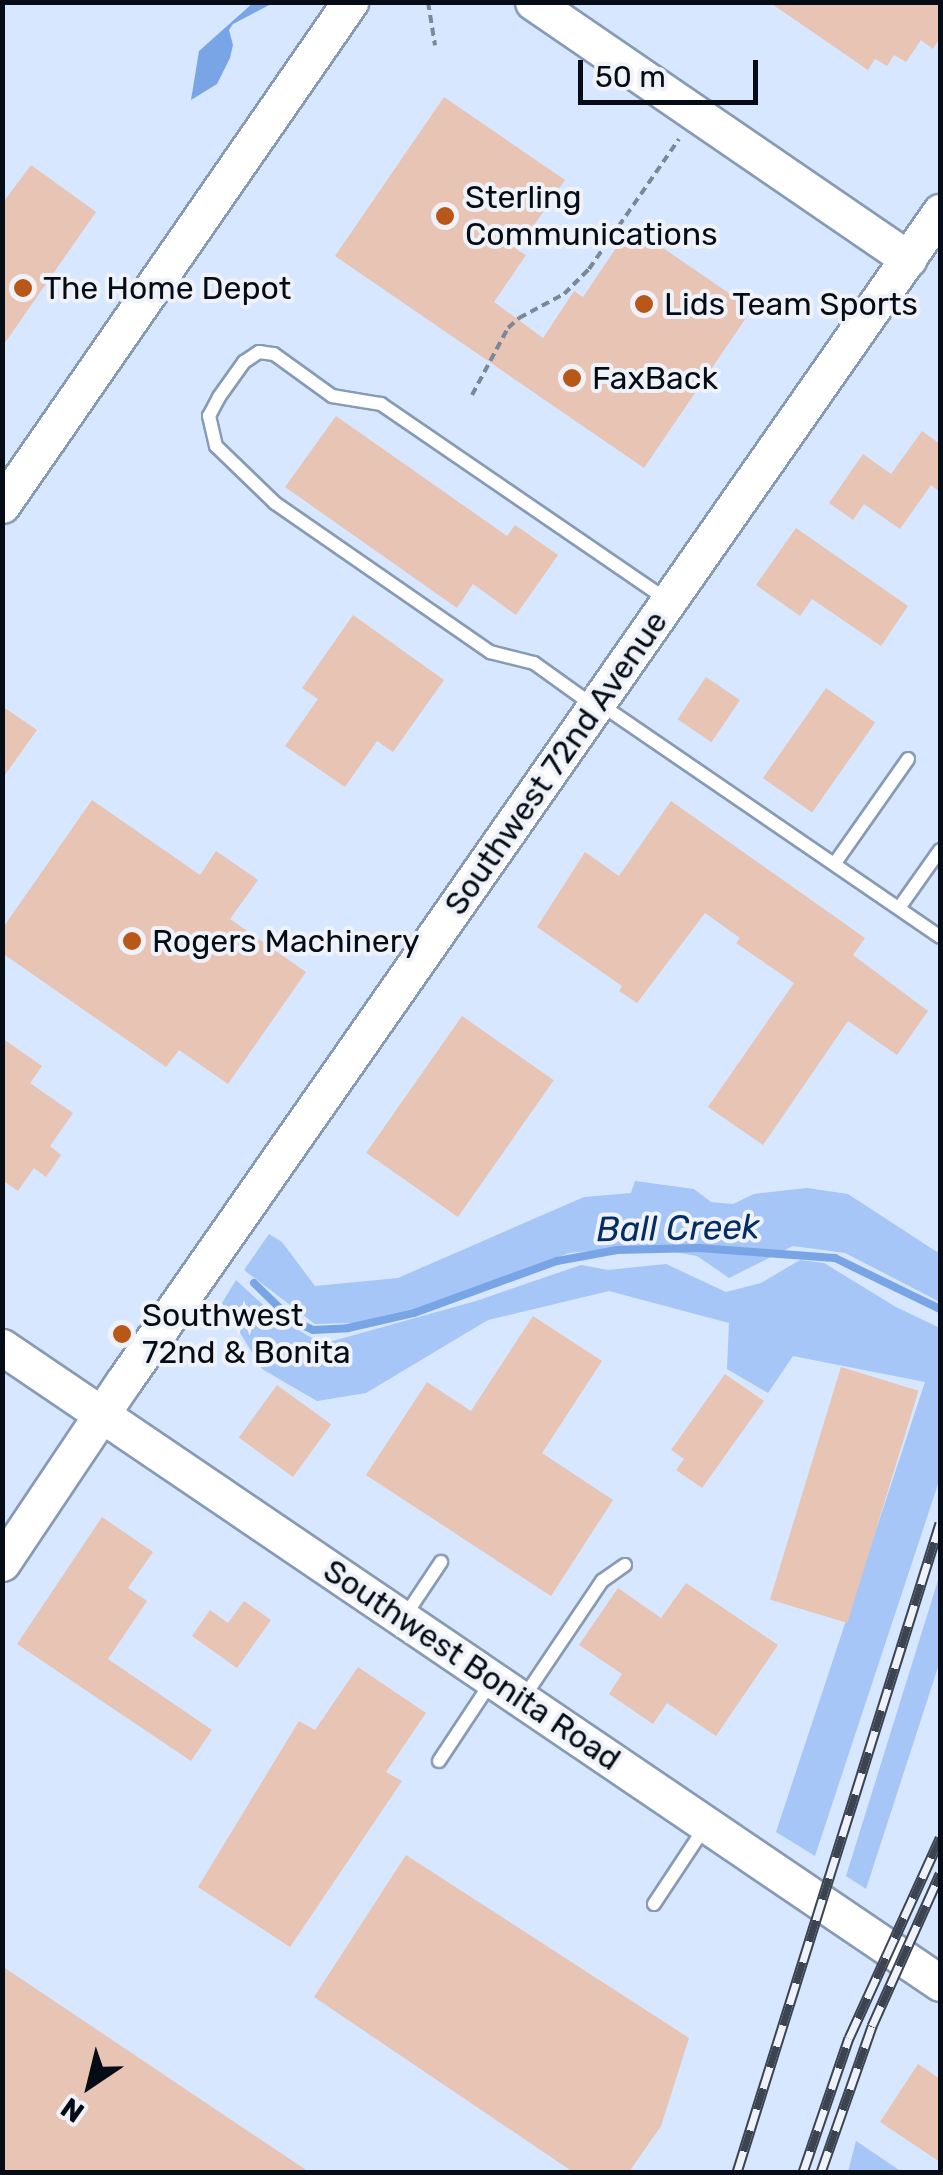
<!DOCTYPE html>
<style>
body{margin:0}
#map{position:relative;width:943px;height:2175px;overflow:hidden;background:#d7e7ff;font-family:Rubik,sans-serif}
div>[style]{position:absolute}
.green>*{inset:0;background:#a5c6f6}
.water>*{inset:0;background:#79a5e6}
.stream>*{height:8px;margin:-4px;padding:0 4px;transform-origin:4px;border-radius:4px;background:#79a5e6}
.building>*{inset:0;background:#e7c4b3;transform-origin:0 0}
.path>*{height:4px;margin-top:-2px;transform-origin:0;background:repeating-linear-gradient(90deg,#7c8899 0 8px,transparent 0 13px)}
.roads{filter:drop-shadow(2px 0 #889bb6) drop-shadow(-2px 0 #889bb6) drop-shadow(0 2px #889bb6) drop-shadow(0 -2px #889bb6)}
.lane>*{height:12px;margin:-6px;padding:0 6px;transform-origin:6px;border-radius:6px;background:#fff}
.secondary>*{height:35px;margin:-17.5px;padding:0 17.5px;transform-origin:17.5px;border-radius:17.5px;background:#fff}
.rail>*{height:11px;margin-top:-5.5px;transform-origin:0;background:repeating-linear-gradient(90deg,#eff3f9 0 22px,#3b4450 0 44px);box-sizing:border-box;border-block:2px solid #3b4450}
.dots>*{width:28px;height:28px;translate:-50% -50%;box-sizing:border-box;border:5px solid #eff3f9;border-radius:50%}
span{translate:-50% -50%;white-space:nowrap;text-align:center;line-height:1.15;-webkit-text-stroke:8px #eff3f9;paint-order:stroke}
.poi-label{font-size:32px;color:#060c15}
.left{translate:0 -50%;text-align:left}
.street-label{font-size:32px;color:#060c15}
.water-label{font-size:35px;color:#022d65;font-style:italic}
.frame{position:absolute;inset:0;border:5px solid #060c15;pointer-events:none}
.north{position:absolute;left:40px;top:2035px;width:100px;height:100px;-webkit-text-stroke:8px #eff3f9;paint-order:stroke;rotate:215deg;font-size:28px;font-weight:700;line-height:40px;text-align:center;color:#060c15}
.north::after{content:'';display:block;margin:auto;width:35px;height:45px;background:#060c15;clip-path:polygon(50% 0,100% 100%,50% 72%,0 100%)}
.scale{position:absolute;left:578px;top:60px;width:180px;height:45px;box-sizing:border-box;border:5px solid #060c15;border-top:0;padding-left:12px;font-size:30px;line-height:35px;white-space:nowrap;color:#060c15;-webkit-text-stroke:8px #eff3f9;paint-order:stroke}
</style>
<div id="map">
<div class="green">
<div style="clip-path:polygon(635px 1181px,694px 1189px,711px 1202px,733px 1204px,754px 1194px,807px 1188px,848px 1194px,937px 1252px,940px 1248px,940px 1302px,845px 1253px,793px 1246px,729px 1278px,697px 1256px,639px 1246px,569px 1253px,425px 1306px,353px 1323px,315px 1324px,244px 1270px,269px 1234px,282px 1242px,315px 1286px,398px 1278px,584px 1197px,631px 1193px)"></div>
<div style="clip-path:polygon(800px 1260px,824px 1263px,896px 1307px,940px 1328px,940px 1478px,815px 1856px,776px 1832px,925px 1382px,793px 1356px,768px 1393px,727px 1369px,729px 1323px,609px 1291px,488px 1320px,366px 1393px,317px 1401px,262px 1369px,222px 1303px,236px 1280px,275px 1316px,322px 1344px,476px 1301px,581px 1265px,608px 1270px,666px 1264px,726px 1292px,761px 1283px)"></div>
<div style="clip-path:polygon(940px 1574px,940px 1661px,866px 1889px,846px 1876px)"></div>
<div style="clip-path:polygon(856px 2141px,902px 2172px,848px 2172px)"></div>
</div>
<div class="water">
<div style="clip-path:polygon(254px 2px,273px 3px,233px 24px,229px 30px,233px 45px,230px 58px,217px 84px,191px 100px,199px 51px)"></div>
</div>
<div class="stream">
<div style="left:254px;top:1283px;width:54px;rotate:44.3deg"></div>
<div style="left:293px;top:1321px;width:22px;rotate:24deg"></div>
<div style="left:313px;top:1330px;width:35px;rotate:-3deg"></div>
<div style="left:348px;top:1328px;width:68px;rotate:-12.8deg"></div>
<div style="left:414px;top:1313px;width:152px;rotate:-20deg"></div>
<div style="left:557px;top:1261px;width:61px;rotate:-10.4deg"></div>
<div style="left:617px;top:1250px;width:82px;rotate:-1.4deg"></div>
<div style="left:699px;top:1248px;width:136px;rotate:4.2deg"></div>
<div style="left:835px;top:1258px;width:117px;rotate:25.9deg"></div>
</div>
<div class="building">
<div style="clip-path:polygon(769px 2px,940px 2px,940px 37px,933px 49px,921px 40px,906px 62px,894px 55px,887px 66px,875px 59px,868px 70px)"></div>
<div style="clip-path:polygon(444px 97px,565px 180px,517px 250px,526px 255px,494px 302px,543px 338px,574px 291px,583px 297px,631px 226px,752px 309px,644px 468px,335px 256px)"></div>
<div style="clip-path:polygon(31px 165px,96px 212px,2px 347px,2px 204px)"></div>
<div style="clip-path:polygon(336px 416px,507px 536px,515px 525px,558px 555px,516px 615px,473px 584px,457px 608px,285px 487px)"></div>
<div style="clip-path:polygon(922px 431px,940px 444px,940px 492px,931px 485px,900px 529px,864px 504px,853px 520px,829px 503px,863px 454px,891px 474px)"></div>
<div style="clip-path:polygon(796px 528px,908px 606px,881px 646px,812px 599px,800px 616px,756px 585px)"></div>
<div style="clip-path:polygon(353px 615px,444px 680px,393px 752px,377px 741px,345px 787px,285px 746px,318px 699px,302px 688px)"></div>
<div style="left:706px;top:677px;width:41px;height:51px;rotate:34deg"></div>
<div style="left:826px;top:688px;width:60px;height:110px;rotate:35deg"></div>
<div style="clip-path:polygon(2px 706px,37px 730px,2px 779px)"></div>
<div style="clip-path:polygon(92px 800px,200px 875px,216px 851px,258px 880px,230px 919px,306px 972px,228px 1084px,179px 1050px,166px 1067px,2px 953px,2px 929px)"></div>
<div style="clip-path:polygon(671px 801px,865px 938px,853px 955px,928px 1011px,897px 1055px,848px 1021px,763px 1145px,708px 1107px,794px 983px,736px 943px,740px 938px,705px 913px,637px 1003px,619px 991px,622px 986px,537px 927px,585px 852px,619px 876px)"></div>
<div style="left:462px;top:1016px;width:112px;height:167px;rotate:35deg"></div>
<div style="clip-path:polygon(2px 1038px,42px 1066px,30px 1083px,73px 1113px,50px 1146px,61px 1155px,46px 1177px,34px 1168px,18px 1191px,2px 1180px)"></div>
<div style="clip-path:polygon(533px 1316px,602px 1361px,542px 1453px,613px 1500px,551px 1596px,366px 1475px,427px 1382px,471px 1411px)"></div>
<div style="left:841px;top:1367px;width:81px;height:243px;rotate:17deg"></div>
<div style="clip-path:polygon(725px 1374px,764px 1401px,702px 1488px,676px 1470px,684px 1459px,671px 1450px)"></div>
<div style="left:277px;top:1385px;width:67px;height:65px;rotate:36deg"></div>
<div style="clip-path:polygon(102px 1517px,153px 1552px,128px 1588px,147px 1601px,108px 1659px,212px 1730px,191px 1761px,17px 1644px)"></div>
<div style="clip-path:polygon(686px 1583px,778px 1645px,716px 1736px,667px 1703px,653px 1724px,609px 1694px,622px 1674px,579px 1645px,618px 1588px,661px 1618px)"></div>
<div style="clip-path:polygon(244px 1601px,271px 1620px,237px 1668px,192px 1636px,210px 1610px,228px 1623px)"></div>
<div style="clip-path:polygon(358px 1667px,426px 1713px,386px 1772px,402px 1781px,290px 1947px,198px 1887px,299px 1721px,315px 1730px)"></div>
<div style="clip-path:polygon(406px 1855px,689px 2038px,661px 2126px,629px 2172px,573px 2172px,314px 1997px)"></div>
<div style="clip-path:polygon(2px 1966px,309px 2172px,2px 2172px)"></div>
<div style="clip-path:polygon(918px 2064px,940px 2079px,940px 2162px,880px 2122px)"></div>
</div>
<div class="path">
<div style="left:428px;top:2px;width:44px;rotate:80.8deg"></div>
<div style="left:472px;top:395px;width:76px;rotate:-61.8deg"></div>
<div style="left:508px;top:328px;width:15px;rotate:-42deg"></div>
<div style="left:519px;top:318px;width:51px;rotate:-28.1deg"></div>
<div style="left:564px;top:294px;width:35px;rotate:-45deg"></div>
<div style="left:589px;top:269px;width:158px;rotate:-55.3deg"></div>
</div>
<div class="roads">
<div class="lane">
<div style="left:600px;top:704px;width:412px;rotate:34.4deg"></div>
<div style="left:594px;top:706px;width:74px;rotate:-144.4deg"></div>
<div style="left:534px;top:663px;width:45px;rotate:-166deg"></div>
<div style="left:490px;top:652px;width:262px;rotate:-145.3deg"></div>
<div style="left:275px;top:503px;width:82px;rotate:-136deg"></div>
<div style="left:216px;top:446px;width:31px;rotate:-103deg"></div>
<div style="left:209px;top:416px;width:21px;rotate:-62deg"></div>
<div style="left:219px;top:397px;width:43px;rotate:-54.5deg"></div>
<div style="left:244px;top:362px;width:18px;rotate:-34deg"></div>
<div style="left:259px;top:352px;width:15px;rotate:8deg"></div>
<div style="left:274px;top:354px;width:72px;rotate:35.9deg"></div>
<div style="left:332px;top:396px;width:50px;rotate:9.3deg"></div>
<div style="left:381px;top:404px;width:347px;rotate:34.4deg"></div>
<div style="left:835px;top:863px;width:127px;rotate:-54.9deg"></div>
<div style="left:899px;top:908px;width:71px;rotate:-54.7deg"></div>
<div style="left:405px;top:1616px;width:65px;rotate:-56.3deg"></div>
<div style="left:524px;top:1697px;width:140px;rotate:-56.1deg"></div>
<div style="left:602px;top:1581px;width:28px;rotate:-35deg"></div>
<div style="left:439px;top:1761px;width:92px;rotate:-56.5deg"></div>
<div style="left:654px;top:1904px;width:92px;rotate:-56.5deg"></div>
</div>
<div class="secondary">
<div style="left:533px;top:2px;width:455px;rotate:34.4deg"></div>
<div style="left:2px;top:505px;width:612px;rotate:-55.32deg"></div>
<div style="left:2px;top:1347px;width:1133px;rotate:34.14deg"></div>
<div style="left:2px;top:1563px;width:219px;rotate:-56.2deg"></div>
<div style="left:124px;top:1381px;width:1426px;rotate:-55.08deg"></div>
</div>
</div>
<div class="rail">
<div style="left:737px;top:2172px;width:680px;rotate:-72.63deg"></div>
<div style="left:803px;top:2172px;width:142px;rotate:-71.1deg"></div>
<div style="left:849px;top:2038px;width:220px;rotate:-65.5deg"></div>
<div style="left:821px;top:2172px;width:155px;rotate:-70.7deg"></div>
<div style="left:872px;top:2026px;width:167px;rotate:-65.9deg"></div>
</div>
<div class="dots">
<div style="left:445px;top:216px;background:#b85718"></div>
<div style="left:23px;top:288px;background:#b85718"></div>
<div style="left:644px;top:304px;background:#b85718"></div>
<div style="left:572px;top:378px;background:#b85718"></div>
<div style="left:132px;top:941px;background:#b85718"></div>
<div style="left:122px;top:1334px;background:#b85718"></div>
</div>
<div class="poi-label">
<span class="left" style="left:465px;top:216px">Sterling<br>Communications</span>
<span class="left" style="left:43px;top:288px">The Home Depot</span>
<span class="left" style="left:664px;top:304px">Lids Team Sports</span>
<span class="left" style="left:592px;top:378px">FaxBack</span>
<span class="left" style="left:152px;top:941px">Rogers Machinery</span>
<span class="left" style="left:142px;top:1334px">Southwest<br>72nd &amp; Bonita</span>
</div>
<div class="street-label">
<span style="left:556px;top:763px;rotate:-55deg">Southwest 72nd Avenue</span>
<span style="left:472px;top:1665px;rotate:34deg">Southwest Bonita Road</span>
</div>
<div class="water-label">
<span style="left:678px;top:1228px;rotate:-1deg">Ball Creek</span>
</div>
<div class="frame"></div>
<div class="north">N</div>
<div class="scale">50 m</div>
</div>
